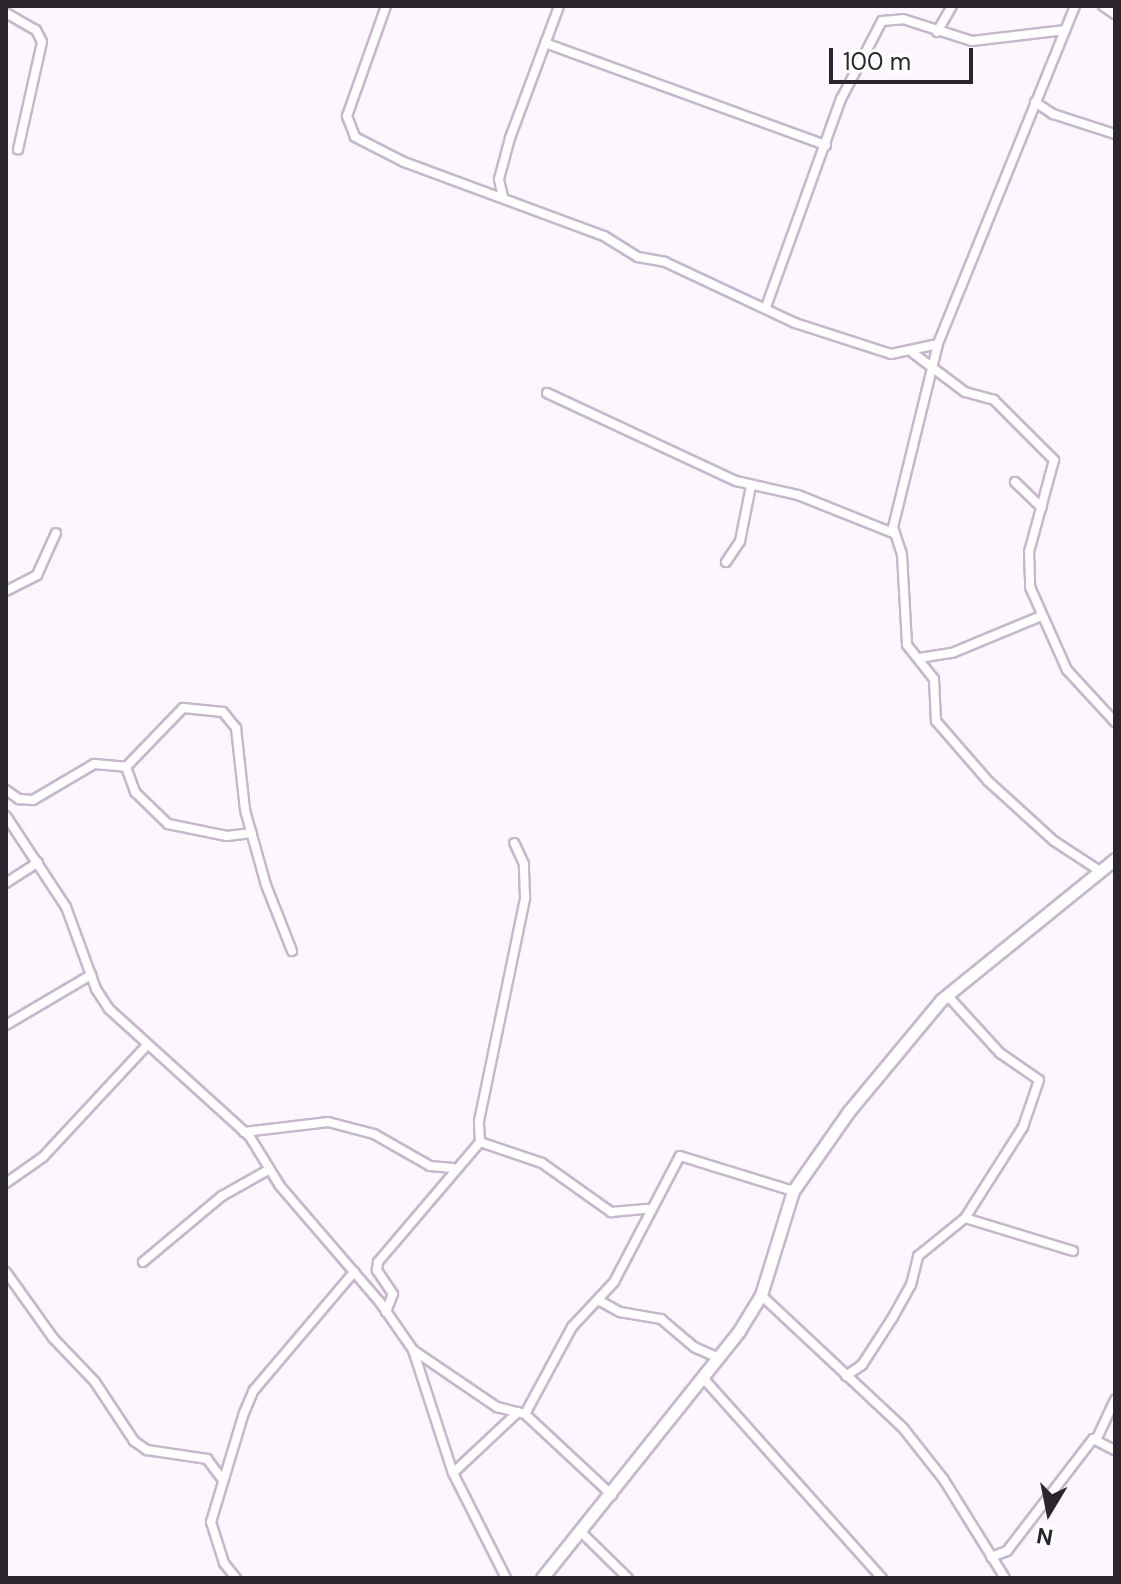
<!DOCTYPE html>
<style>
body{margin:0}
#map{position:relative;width:1121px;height:1584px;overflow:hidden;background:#fcf6ff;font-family:"DM Sans",sans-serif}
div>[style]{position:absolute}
.roads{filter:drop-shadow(2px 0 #c6b7cc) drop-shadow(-2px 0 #c6b7cc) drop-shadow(0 2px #c6b7cc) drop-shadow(0 -2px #c6b7cc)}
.minor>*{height:8px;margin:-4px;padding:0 4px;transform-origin:4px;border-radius:4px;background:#fff}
.secondary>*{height:11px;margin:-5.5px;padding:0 5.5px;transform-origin:5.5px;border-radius:5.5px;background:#fff}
span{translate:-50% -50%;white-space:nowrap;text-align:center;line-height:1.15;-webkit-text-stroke:8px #fff;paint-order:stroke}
.frame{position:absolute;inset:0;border:8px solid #2b252d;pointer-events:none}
.north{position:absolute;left:1009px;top:1472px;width:80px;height:80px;-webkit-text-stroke:6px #fff;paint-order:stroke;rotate:190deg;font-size:22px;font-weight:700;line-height:32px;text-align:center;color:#2b252d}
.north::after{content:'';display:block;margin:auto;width:28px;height:36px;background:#2b252d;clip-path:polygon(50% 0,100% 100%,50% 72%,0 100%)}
.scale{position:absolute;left:829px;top:48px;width:144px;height:36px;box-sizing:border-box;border:4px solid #2b252d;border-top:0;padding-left:10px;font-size:24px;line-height:28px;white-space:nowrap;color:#2b252d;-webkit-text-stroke:6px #fff;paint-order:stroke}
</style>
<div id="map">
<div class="roads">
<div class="minor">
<div style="left:386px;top:6px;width:117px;rotate:109.5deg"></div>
<div style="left:347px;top:116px;width:22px;rotate:69deg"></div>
<div style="left:355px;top:137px;width:55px;rotate:27deg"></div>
<div style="left:404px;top:162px;width:213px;rotate:20.3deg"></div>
<div style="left:604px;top:236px;width:40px;rotate:32deg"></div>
<div style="left:638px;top:257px;width:27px;rotate:10deg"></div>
<div style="left:665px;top:262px;width:144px;rotate:25.1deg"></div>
<div style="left:795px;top:323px;width:101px;rotate:17.9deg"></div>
<div style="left:891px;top:354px;width:48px;rotate:-12deg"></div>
<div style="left:1075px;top:6px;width:365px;rotate:112.1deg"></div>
<div style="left:938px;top:344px;width:188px;rotate:103.8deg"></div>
<div style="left:893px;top:527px;width:29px;rotate:72deg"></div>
<div style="left:902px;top:555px;width:90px;rotate:86.8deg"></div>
<div style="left:907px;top:645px;width:43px;rotate:51.5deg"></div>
<div style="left:934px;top:679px;width:42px;rotate:87.3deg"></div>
<div style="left:936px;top:721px;width:79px;rotate:49.1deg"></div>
<div style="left:988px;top:781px;width:89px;rotate:42.3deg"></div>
<div style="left:1054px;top:841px;width:55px;rotate:33.1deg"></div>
<div style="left:1103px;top:6px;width:14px;rotate:34deg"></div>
<div style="left:6px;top:13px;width:34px;rotate:30deg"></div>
<div style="left:36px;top:30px;width:13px;rotate:63deg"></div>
<div style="left:42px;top:42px;width:110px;rotate:102.6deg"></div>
<div style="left:937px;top:32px;width:30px;rotate:-60deg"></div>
<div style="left:545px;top:43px;width:299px;rotate:20deg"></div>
<div style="left:1035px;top:102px;width:22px;rotate:34deg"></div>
<div style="left:1053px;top:114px;width:65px;rotate:17.9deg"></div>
<div style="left:503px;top:197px;width:18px;rotate:-103deg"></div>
<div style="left:499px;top:179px;width:42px;rotate:-75deg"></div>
<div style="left:510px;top:138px;width:141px;rotate:-69.6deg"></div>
<div style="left:766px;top:307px;width:221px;rotate:-70.2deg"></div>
<div style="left:841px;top:99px;width:88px;rotate:-62.3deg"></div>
<div style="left:882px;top:21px;width:21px;rotate:-5deg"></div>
<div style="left:903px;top:19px;width:72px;rotate:17.7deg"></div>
<div style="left:972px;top:41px;width:94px;rotate:-6.7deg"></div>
<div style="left:913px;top:353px;width:65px;rotate:36.9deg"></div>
<div style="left:965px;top:392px;width:30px;rotate:15deg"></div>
<div style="left:994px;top:400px;width:85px;rotate:45deg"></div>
<div style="left:1054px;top:460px;width:95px;rotate:105.2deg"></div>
<div style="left:1029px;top:552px;width:35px;rotate:88deg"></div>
<div style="left:1030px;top:587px;width:91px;rotate:66deg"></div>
<div style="left:1067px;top:670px;width:71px;rotate:47.3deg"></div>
<div style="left:547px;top:393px;width:208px;rotate:25deg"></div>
<div style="left:736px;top:481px;width:64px;rotate:12.7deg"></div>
<div style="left:798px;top:495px;width:102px;rotate:21.8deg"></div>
<div style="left:1015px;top:482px;width:37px;rotate:44deg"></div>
<div style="left:726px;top:562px;width:25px;rotate:-56deg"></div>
<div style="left:740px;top:541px;width:56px;rotate:-78.7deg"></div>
<div style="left:6px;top:591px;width:35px;rotate:-27deg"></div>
<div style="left:37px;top:575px;width:46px;rotate:-65.7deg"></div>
<div style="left:919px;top:658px;width:33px;rotate:-9deg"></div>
<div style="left:952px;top:653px;width:94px;rotate:-22.5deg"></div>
<div style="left:126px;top:767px;width:27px;rotate:70deg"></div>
<div style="left:135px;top:792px;width:46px;rotate:44.1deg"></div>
<div style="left:168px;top:824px;width:60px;rotate:11.5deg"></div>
<div style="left:227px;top:836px;width:25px;rotate:-7deg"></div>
<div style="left:6px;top:790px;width:16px;rotate:35deg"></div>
<div style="left:19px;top:799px;width:14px;rotate:4deg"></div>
<div style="left:33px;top:800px;width:71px;rotate:-30.5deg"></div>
<div style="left:94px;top:764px;width:32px;rotate:5deg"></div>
<div style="left:126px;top:767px;width:82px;rotate:-46deg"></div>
<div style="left:183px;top:708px;width:40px;rotate:5.7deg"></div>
<div style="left:223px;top:712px;width:21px;rotate:51deg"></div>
<div style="left:236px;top:728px;width:82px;rotate:83.7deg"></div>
<div style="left:245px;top:810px;width:78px;rotate:74.4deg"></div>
<div style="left:266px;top:885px;width:71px;rotate:68.5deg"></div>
<div style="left:6px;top:816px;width:109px;rotate:56.6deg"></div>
<div style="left:66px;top:907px;width:87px;rotate:69.9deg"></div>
<div style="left:96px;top:989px;width:24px;rotate:57deg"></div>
<div style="left:109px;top:1009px;width:190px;rotate:42.2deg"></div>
<div style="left:250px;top:1137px;width:57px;rotate:58.5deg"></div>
<div style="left:280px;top:1186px;width:152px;rotate:49.3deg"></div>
<div style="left:379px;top:1301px;width:60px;rotate:55.2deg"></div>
<div style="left:413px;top:1350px;width:129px;rotate:72deg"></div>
<div style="left:453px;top:1473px;width:118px;rotate:63.2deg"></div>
<div style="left:6px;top:883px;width:38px;rotate:-33deg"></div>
<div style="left:947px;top:995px;width:79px;rotate:47.6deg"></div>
<div style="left:1000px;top:1053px;width:47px;rotate:34.7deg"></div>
<div style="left:1039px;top:1080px;width:50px;rotate:108.8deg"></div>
<div style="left:1023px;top:1127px;width:108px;rotate:122.5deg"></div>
<div style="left:6px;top:1025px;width:99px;rotate:-30.5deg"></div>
<div style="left:244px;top:1132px;width:85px;rotate:-6.8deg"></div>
<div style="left:328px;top:1122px;width:48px;rotate:14.6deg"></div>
<div style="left:374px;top:1134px;width:64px;rotate:29.7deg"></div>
<div style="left:430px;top:1166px;width:23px;rotate:5deg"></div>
<div style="left:480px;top:1142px;width:21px;rotate:-93deg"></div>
<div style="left:479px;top:1121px;width:228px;rotate:-78.3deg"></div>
<div style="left:525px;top:898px;width:34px;rotate:-92deg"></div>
<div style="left:524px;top:864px;width:23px;rotate:-115deg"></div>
<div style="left:6px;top:1183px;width:45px;rotate:-35.1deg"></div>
<div style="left:43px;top:1157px;width:153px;rotate:-47.1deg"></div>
<div style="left:143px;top:1262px;width:103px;rotate:-39.9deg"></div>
<div style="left:222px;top:1196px;width:53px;rotate:-29.5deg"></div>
<div style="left:6px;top:1272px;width:81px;rotate:54.5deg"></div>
<div style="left:53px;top:1338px;width:61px;rotate:46.3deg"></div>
<div style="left:95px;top:1382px;width:71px;rotate:56.5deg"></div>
<div style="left:134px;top:1441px;width:16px;rotate:35deg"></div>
<div style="left:147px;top:1450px;width:61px;rotate:8.5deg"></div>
<div style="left:207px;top:1459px;width:25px;rotate:53deg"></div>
<div style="left:761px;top:1295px;width:195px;rotate:43.1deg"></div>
<div style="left:903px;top:1428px;width:66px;rotate:51.7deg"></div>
<div style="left:944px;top:1480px;width:115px;rotate:58.1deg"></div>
<div style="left:600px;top:1301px;width:23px;rotate:29deg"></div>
<div style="left:620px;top:1312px;width:42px;rotate:9.7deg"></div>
<div style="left:661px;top:1319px;width:43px;rotate:40.3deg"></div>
<div style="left:694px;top:1347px;width:27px;rotate:24deg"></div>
<div style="left:386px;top:1312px;width:19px;rotate:-69deg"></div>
<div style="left:393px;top:1294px;width:29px;rotate:-124deg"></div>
<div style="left:377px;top:1270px;width:8px;rotate:-83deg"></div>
<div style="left:378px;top:1262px;width:157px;rotate:-49.6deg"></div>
<div style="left:480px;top:1142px;width:65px;rotate:18.7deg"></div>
<div style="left:542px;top:1163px;width:85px;rotate:35.4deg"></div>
<div style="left:611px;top:1212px;width:36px;rotate:-5deg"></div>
<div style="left:413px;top:1350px;width:102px;rotate:34.2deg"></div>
<div style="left:497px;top:1407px;width:29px;rotate:14deg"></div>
<div style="left:525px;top:1414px;width:119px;rotate:43deg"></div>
<div style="left:846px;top:1376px;width:19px;rotate:-35deg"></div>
<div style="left:862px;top:1365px;width:57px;rotate:-57.1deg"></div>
<div style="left:893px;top:1317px;width:37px;rotate:-61deg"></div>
<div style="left:911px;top:1285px;width:30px;rotate:-76deg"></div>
<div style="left:918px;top:1256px;width:60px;rotate:-39deg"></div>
<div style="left:965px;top:1218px;width:113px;rotate:17deg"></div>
<div style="left:704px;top:1379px;width:267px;rotate:48.2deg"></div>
<div style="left:525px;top:1414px;width:99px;rotate:-61.6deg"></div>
<div style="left:572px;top:1327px;width:62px;rotate:-47deg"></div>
<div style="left:614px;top:1282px;width:142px;rotate:-62.4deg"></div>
<div style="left:680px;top:1156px;width:118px;rotate:17.2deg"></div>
<div style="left:1097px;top:1438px;width:42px;rotate:-64.7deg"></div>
<div style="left:453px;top:1473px;width:89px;rotate:-43.2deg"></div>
<div style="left:582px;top:1533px;width:64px;rotate:44.4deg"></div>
<div style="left:991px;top:1557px;width:17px;rotate:-21deg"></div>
<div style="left:1007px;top:1551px;width:141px;rotate:-52.5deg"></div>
<div style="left:1093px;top:1439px;width:25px;rotate:27deg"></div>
<div style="left:236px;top:1578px;width:19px;rotate:-129deg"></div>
<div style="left:224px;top:1563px;width:43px;rotate:-107.6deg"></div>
<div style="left:211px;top:1522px;width:114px;rotate:-73.2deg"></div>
<div style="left:244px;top:1413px;width:25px;rotate:-67deg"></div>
<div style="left:254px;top:1390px;width:155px;rotate:-49.7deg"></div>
</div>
<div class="secondary">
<div style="left:542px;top:1578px;width:316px;rotate:-51.4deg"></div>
<div style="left:739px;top:1331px;width:42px;rotate:-58.6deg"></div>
<div style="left:761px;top:1295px;width:109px;rotate:-72.9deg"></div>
<div style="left:793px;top:1191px;width:98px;rotate:-55deg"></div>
<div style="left:849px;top:1111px;width:144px;rotate:-50.3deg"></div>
<div style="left:941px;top:1000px;width:224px;rotate:-39deg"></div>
</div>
</div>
<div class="frame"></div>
<div class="north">N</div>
<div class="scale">100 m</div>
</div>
